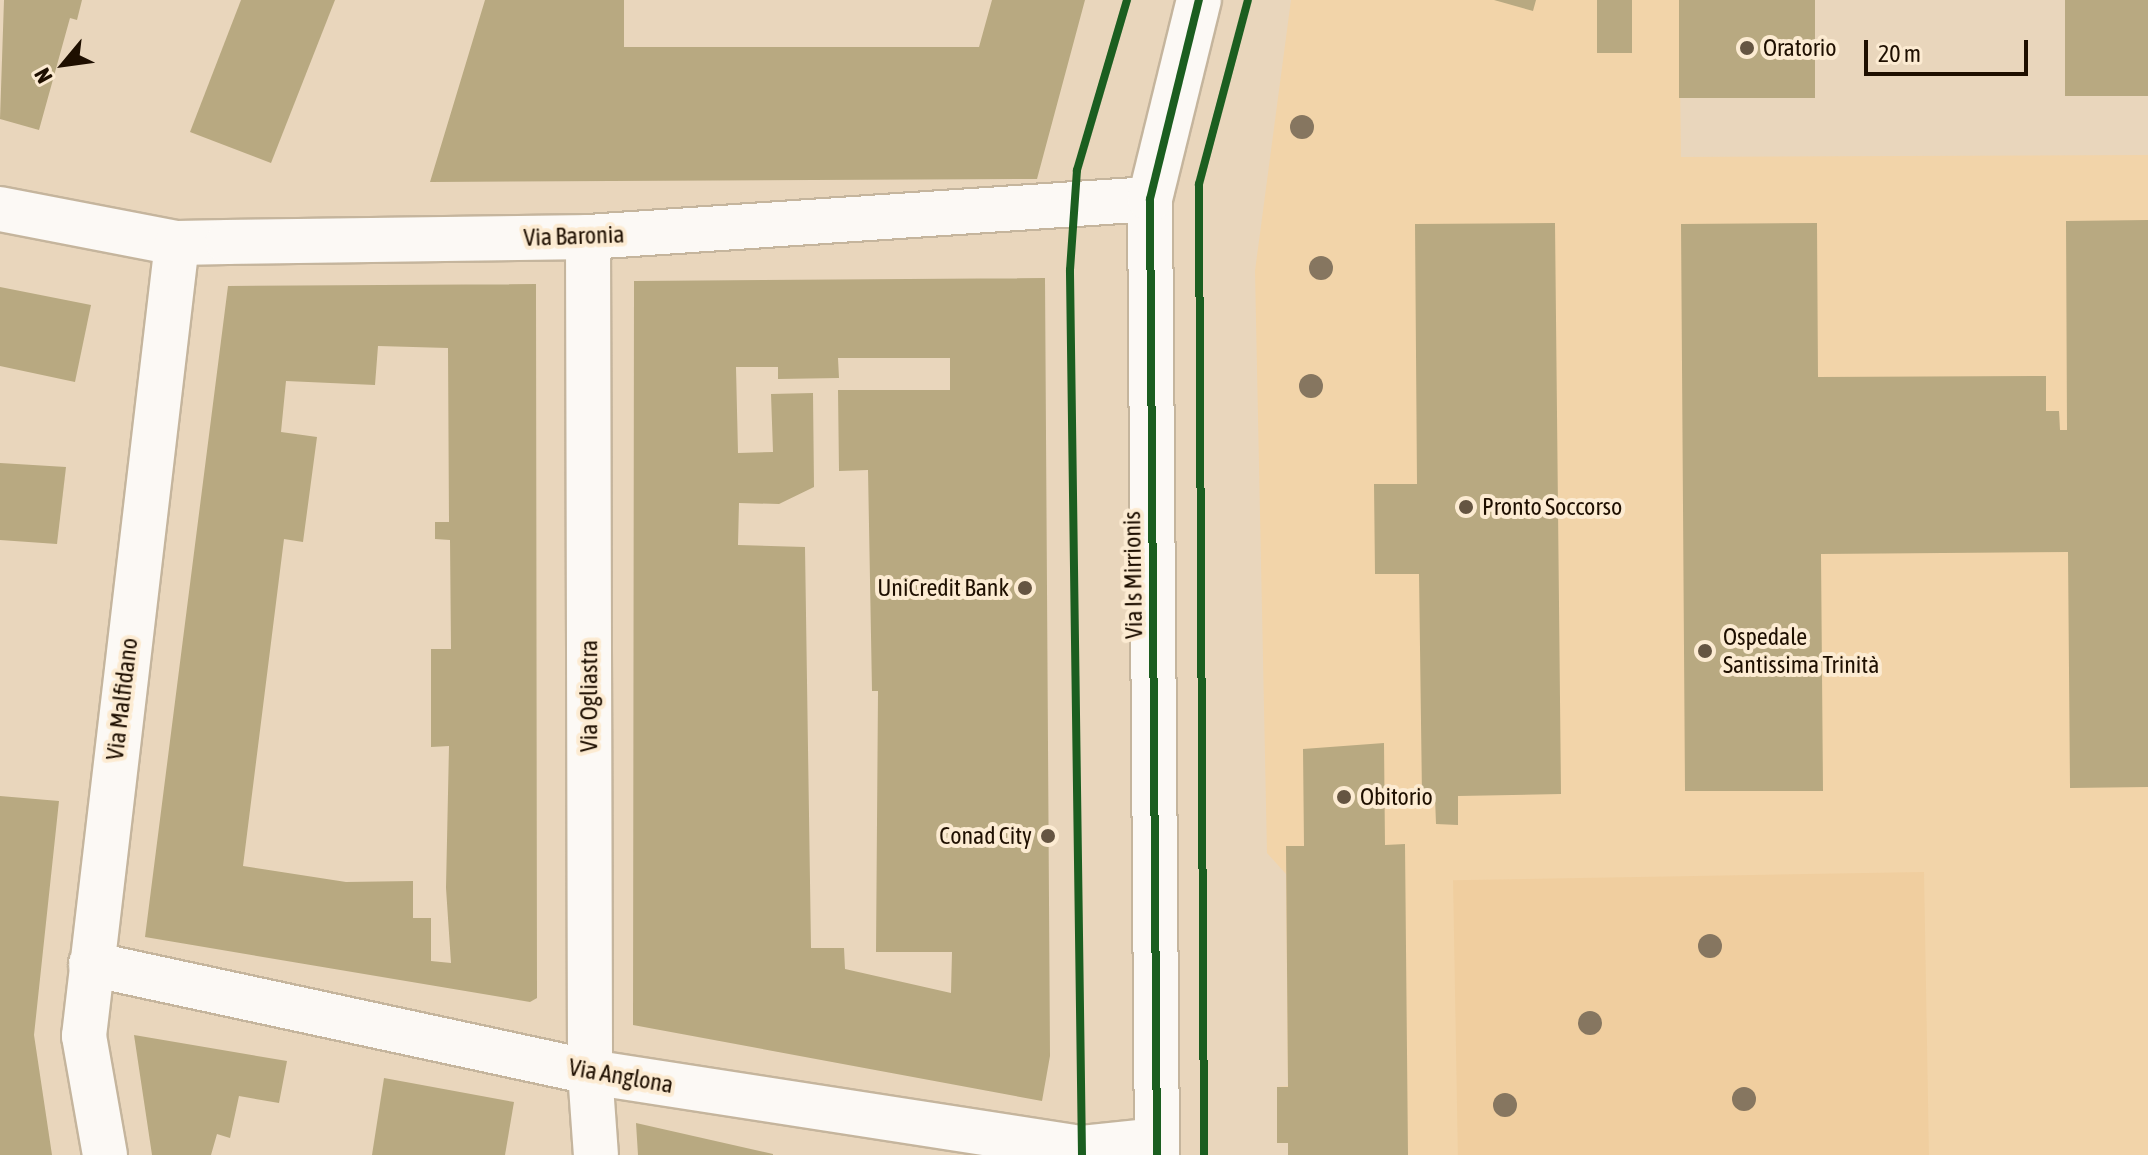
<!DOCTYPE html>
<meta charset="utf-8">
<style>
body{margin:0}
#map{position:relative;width:2148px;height:1155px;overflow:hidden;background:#e9d6bc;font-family:"Asap Condensed",sans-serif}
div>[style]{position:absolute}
.built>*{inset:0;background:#f2d4a9}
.green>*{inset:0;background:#f0ce9f;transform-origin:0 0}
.building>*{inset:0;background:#b8a981;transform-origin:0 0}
.roads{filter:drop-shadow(2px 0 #c5b59d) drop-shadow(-2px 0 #c5b59d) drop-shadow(0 2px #c5b59d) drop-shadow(0 -2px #c5b59d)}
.minor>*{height:44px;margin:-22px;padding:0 22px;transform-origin:22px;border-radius:22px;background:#fcf9f5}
.cycleway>*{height:8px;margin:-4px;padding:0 4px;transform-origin:4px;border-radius:4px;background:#1b5e20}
.trees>*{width:24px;height:24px;margin:-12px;border-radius:50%;background:#867660}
.dots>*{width:22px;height:22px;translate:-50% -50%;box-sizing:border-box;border:4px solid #fcebd2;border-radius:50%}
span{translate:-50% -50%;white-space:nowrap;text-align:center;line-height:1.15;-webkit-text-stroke:8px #fcebd2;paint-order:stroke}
.poi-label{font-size:24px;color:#1e0f00}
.left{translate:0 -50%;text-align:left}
.right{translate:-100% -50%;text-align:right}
.street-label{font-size:24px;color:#1e0f00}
.north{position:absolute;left:24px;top:24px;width:80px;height:80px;-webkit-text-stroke:6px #fcebd2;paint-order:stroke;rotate:241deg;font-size:22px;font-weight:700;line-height:32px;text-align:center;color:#1e0f00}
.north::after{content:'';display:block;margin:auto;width:28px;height:36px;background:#1e0f00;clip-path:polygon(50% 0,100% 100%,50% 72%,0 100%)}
.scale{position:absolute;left:1864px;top:40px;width:164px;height:36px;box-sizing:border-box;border:4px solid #1e0f00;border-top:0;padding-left:10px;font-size:24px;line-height:28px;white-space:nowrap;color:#1e0f00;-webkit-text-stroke:6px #fcebd2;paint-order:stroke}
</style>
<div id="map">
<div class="built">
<div style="clip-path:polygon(1291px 0,1679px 0,1681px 157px,2148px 155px,2148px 1155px,1288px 1155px,1288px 1143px,1277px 1143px,1277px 1087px,1288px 1086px,1286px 874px,1267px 853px,1255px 271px)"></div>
</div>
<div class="green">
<div style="left:1924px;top:872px;width:283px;height:471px;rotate:89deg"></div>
</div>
<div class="building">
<div style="clip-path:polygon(4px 0,82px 0,77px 20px,70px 18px,39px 130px,0 119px)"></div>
<div style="clip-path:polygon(241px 0,335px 0,271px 163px,190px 132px)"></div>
<div style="clip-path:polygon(485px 0,624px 0,624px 47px,979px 47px,992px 0,1085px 0,1037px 179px,430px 182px)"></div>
<div style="clip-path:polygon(1494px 0,1536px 0,1533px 11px)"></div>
<div style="left:1597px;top:0;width:35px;height:53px"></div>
<div style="left:1679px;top:0;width:136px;height:98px"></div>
<div style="left:2065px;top:0;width:83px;height:96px"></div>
<div style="clip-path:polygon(2148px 220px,2148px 787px,2070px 788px,2068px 552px,1821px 554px,1823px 791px,1685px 791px,1681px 224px,1817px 223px,1818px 377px,2046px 376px,2046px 411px,2059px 411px,2060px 430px,2067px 430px,2066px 221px)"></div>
<div style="clip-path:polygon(1555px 223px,1561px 794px,1458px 796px,1458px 825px,1436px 824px,1435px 797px,1422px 796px,1419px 574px,1375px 574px,1374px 484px,1417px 484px,1415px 224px)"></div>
<div style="clip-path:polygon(evenodd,1045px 278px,1050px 1056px,1042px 1101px,633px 1025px,634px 281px,1045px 278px,838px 358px,950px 358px,950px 390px,838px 390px,839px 471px,868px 470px,872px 691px,878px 691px,876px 952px,952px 952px,951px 993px,845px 969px,844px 948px,811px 948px,805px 547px,738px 545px,739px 503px,779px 504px,814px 487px,813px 393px,771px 394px,773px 452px,738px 453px,736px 367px,778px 367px,778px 379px,839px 378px,838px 358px)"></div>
<div style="clip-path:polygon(evenodd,536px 284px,537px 998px,530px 1002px,145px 937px,228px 286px,536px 284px,378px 346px,448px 348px,449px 522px,435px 522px,435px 539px,450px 540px,451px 649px,431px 649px,431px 747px,449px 746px,446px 888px,451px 963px,431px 961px,431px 918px,413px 918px,413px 881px,346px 882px,243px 866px,284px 539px,303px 542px,317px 437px,281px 432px,286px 381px,375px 385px,378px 346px)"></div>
<div style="clip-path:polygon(0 287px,91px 305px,75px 382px,0 366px)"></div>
<div style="clip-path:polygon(0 463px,66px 467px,57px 544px,0 540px)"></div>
<div style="clip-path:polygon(1384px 743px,1385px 845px,1405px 844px,1408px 1155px,1288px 1155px,1288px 1143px,1277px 1143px,1277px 1087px,1288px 1087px,1286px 846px,1304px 846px,1303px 749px)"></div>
<div style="clip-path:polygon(0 796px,59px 801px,34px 1035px,52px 1155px,0 1155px)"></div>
<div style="clip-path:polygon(134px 1035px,287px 1061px,279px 1103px,239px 1096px,230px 1138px,217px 1134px,211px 1155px,152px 1155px)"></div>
<div style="clip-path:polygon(384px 1078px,514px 1102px,505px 1155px,372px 1155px)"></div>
<div style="clip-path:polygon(636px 1123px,773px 1154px,773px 1155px,638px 1155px)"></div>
</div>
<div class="roads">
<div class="minor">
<div style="left:0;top:209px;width:180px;rotate:10.9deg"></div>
<div style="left:177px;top:243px;width:51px;rotate:-1.1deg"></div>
<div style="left:228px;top:242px;width:360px;rotate:-0.8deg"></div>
<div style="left:588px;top:237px;width:563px;rotate:-3.87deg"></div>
<div style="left:588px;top:237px;width:835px;rotate:89.86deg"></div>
<div style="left:590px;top:1072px;width:83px;rotate:85.9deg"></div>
<div style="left:91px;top:964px;width:511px;rotate:12.21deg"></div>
<div style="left:590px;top:1072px;width:498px;rotate:8.8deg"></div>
<div style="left:1082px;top:1148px;width:75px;rotate:-6.1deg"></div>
<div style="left:105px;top:1155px;width:121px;rotate:-100deg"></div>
<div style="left:84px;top:1036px;width:798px;rotate:-83.31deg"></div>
<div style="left:1157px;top:1155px;width:956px;rotate:-90.42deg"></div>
<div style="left:1150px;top:199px;width:205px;rotate:-76.2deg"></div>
</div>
</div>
<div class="cycleway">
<div style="left:1082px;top:1155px;width:885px;rotate:-90.78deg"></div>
<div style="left:1070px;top:270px;width:100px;rotate:-86deg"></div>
<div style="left:1077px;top:170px;width:177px;rotate:-73.6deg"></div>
<div style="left:1157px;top:1155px;width:956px;rotate:-90.42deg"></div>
<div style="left:1150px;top:199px;width:205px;rotate:-76.2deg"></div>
<div style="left:1204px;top:1155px;width:971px;rotate:-90.3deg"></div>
<div style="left:1199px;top:184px;width:190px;rotate:-75.1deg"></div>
</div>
<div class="trees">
<div style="left:1302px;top:127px"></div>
<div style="left:1321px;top:268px"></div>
<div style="left:1311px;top:386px"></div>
<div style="left:1710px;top:946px"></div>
<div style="left:1590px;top:1023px"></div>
<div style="left:1744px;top:1099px"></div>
<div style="left:1505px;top:1105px"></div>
</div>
<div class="dots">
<div style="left:1747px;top:48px;background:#655542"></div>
<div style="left:1466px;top:507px;background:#655542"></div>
<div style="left:1025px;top:588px;background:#655542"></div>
<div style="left:1705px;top:651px;background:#655542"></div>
<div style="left:1344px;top:797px;background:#655542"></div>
<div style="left:1048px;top:836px;background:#655542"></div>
</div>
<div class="poi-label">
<span class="left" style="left:1763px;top:48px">Oratorio</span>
<span class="left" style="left:1482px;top:507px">Pronto Soccorso</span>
<span class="right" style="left:1009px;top:588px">UniCredit Bank</span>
<span class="left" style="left:1723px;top:651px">Ospedale<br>Santissima Trinità</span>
<span class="left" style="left:1360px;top:797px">Obitorio</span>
<span class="right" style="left:1032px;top:836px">Conad City</span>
</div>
<div class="street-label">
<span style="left:574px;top:236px;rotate:-2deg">Via Baronia</span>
<span style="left:1133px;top:575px;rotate:-91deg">Via Is Mirrionis</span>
<span style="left:589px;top:696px;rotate:-90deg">Via Ogliastra</span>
<span style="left:122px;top:699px;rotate:-83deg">Via Malfidano</span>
<span style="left:621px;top:1076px;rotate:10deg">Via Anglona</span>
</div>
<div class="north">N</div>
<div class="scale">20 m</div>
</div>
